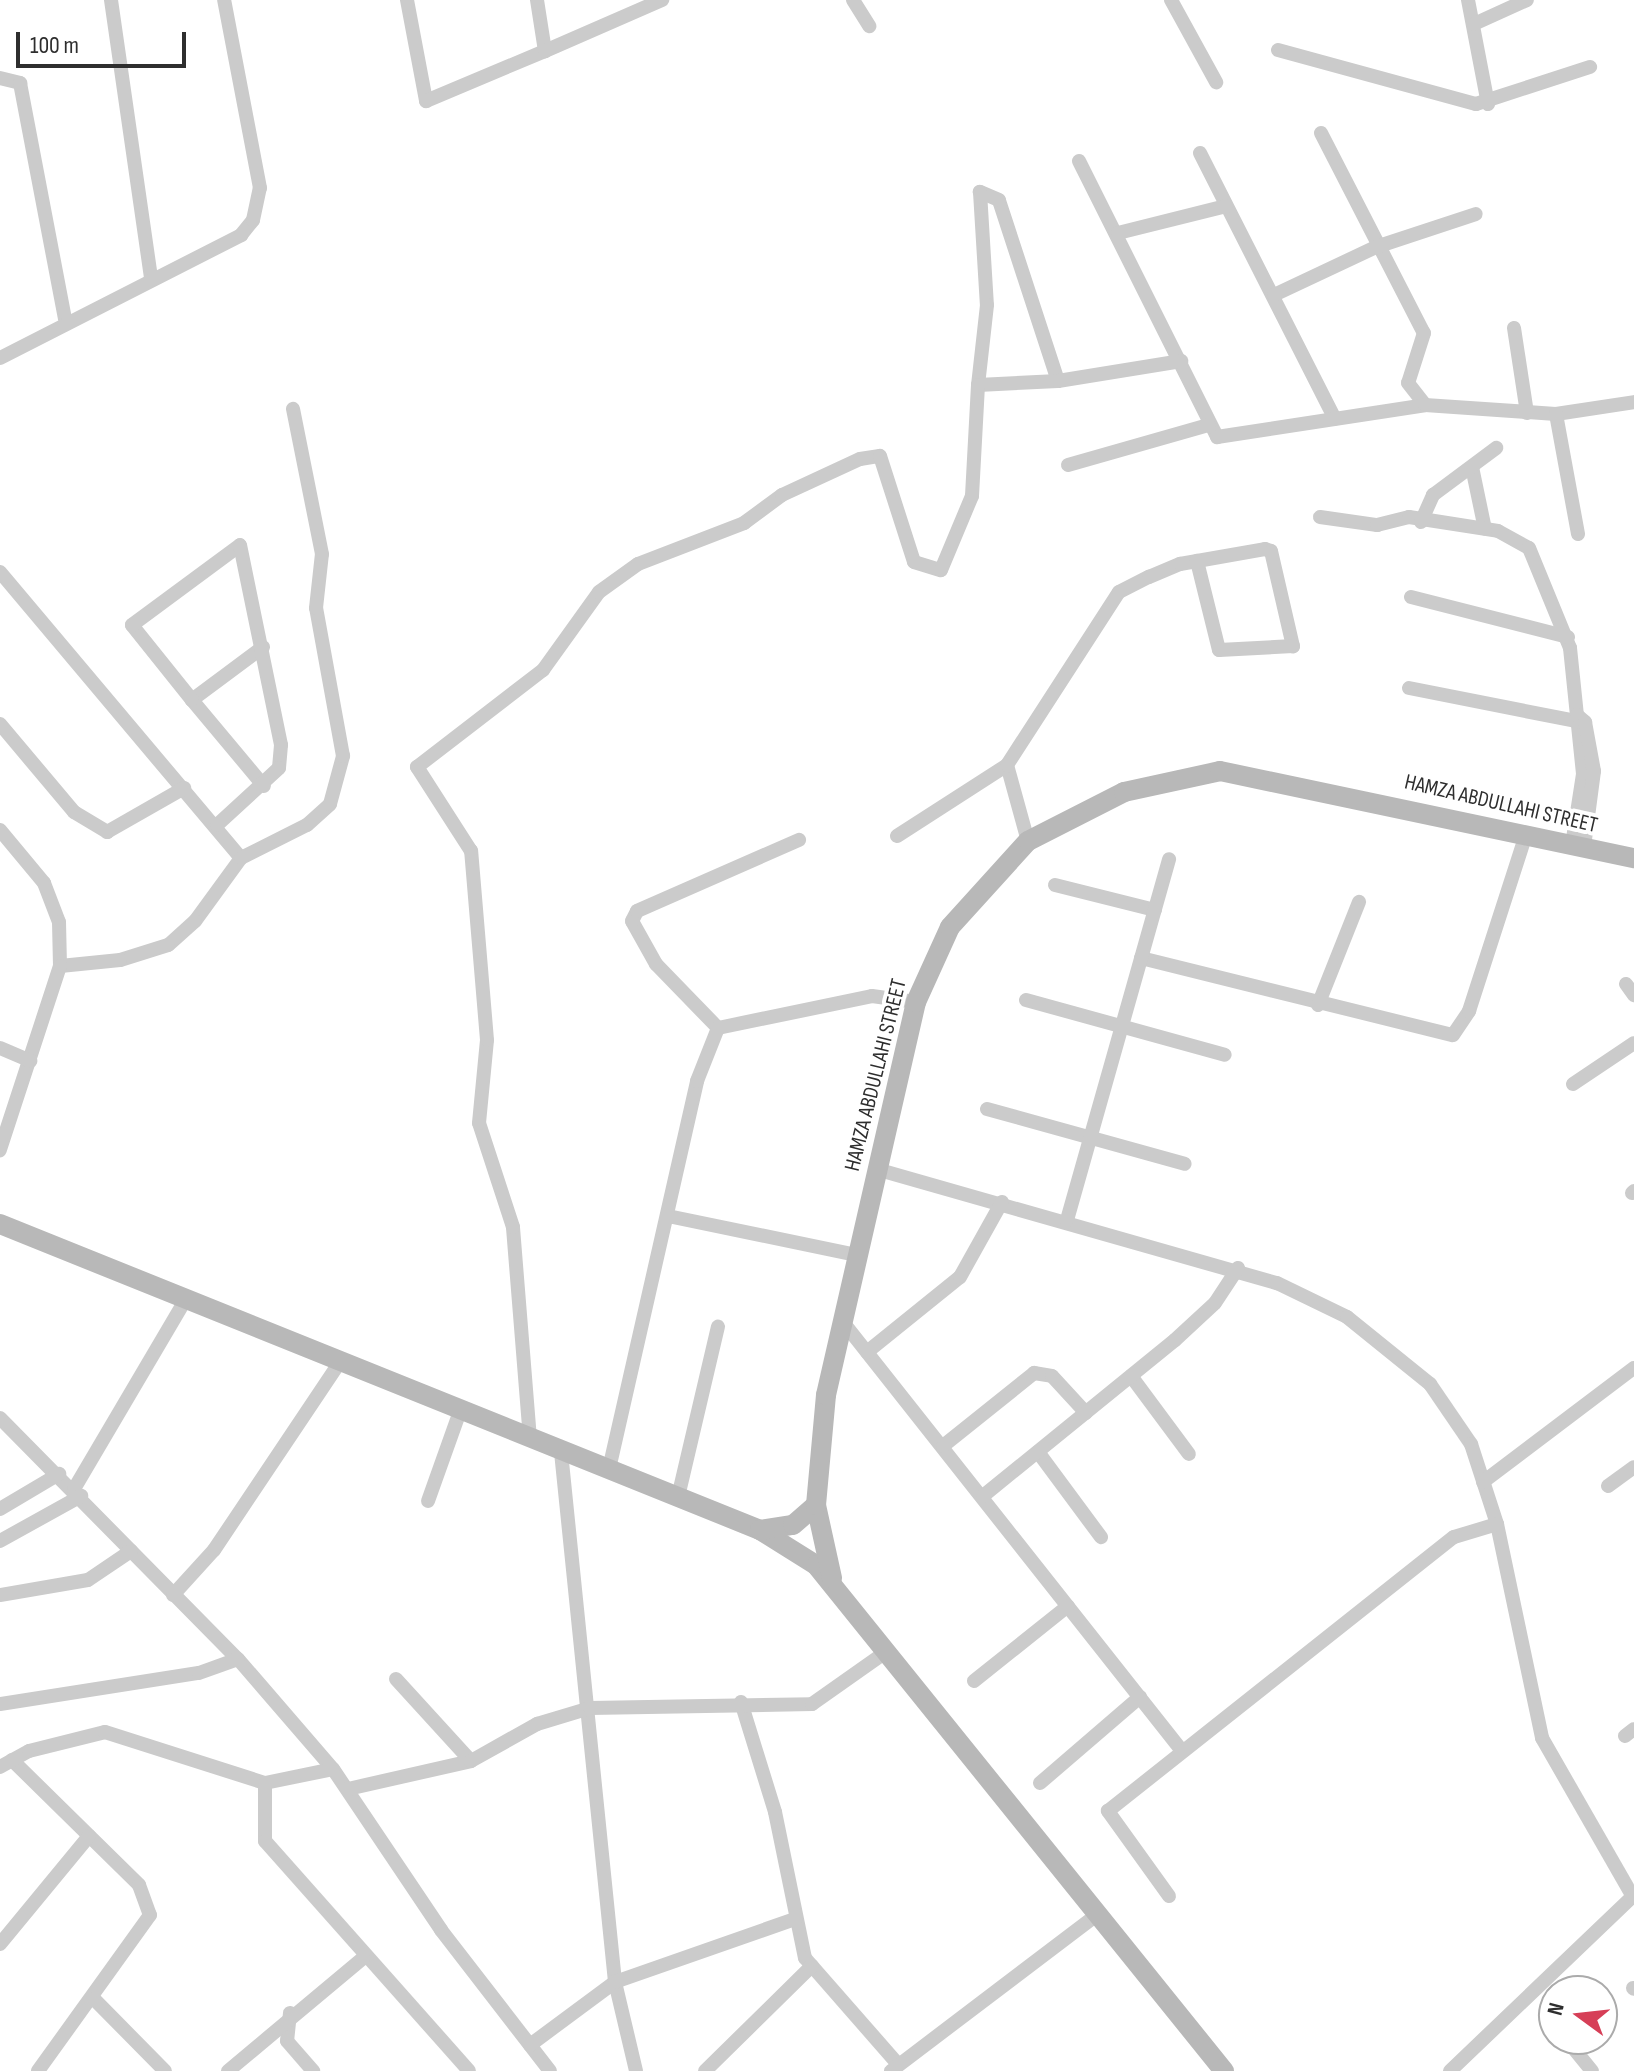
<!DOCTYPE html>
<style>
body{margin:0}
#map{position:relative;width:1634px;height:2071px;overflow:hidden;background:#fff;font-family:"Sofia Sans Condensed",sans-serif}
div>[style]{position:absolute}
.street>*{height:14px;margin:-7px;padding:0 7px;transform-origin:7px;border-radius:7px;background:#cbcbcb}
.secondary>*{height:20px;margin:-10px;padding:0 10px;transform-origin:10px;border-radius:10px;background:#b8b8b8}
span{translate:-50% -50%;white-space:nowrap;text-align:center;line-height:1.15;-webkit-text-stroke:8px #fff;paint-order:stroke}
.street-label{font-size:22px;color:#2e2e2e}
.north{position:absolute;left:1538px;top:1975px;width:80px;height:80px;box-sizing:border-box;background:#fff;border:2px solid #ababab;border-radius:50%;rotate:285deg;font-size:22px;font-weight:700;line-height:32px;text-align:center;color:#2e2e2e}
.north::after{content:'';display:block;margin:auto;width:28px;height:36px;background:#d63f57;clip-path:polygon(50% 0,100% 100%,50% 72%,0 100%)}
.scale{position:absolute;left:16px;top:32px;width:170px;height:36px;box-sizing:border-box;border:4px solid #2e2e2e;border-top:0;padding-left:10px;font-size:24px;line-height:28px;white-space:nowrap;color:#2e2e2e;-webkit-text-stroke:6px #fff;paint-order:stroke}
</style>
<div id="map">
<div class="street">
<div style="left:111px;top:0;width:281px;rotate:81.8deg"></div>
<div style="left:407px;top:0;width:103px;rotate:79.3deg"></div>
<div style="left:426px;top:101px;width:129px;rotate:-22.8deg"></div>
<div style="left:537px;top:0;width:52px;rotate:81.1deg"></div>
<div style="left:545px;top:51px;width:128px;rotate:-23.6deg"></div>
<div style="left:853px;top:0;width:31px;rotate:58deg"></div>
<div style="left:1171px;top:0;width:94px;rotate:61.2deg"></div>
<div style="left:1468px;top:0;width:106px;rotate:79.1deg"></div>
<div style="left:1474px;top:24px;width:58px;rotate:-24.4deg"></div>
<div style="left:1278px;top:50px;width:205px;rotate:15.3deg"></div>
<div style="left:1476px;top:104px;width:120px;rotate:-18deg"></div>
<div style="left:0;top:78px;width:21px;rotate:14deg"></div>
<div style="left:20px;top:83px;width:240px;rotate:79.2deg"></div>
<div style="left:1321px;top:133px;width:225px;rotate:62.8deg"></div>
<div style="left:1424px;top:333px;width:52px;rotate:107.7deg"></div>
<div style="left:1408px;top:383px;width:28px;rotate:52deg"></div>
<div style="left:1200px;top:153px;width:298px;rotate:63.1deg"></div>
<div style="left:1079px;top:161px;width:309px;rotate:63.4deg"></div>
<div style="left:1217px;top:437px;width:210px;rotate:-8.7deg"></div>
<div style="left:1425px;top:405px;width:131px;rotate:3.9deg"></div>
<div style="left:1556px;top:414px;width:79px;rotate:-8.7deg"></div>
<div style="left:1118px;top:233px;width:111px;rotate:-14deg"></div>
<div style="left:1274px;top:295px;width:113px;rotate:-25.2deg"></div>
<div style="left:1376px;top:247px;width:105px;rotate:-18.3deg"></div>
<div style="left:1514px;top:328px;width:86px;rotate:81.3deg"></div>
<div style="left:0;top:358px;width:271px;rotate:-27deg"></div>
<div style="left:241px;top:235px;width:19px;rotate:-51deg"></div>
<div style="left:253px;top:220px;width:33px;rotate:-78deg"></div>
<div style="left:260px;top:188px;width:191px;rotate:-100.8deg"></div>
<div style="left:1058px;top:381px;width:190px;rotate:-108.1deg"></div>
<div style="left:999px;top:200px;width:21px;rotate:-157deg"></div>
<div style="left:980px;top:192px;width:113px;rotate:86.5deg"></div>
<div style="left:987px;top:305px;width:81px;rotate:96.4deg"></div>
<div style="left:978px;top:385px;width:80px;rotate:-2.9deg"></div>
<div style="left:1058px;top:381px;width:125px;rotate:-9.2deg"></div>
<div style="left:1556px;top:414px;width:122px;rotate:79.6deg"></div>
<div style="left:1068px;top:465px;width:146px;rotate:-15.9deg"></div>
<div style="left:1472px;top:467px;width:63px;rotate:78.2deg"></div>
<div style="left:1320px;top:517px;width:58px;rotate:8deg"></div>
<div style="left:1377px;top:525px;width:33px;rotate:-14deg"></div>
<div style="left:1409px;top:517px;width:90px;rotate:8.9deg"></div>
<div style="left:1498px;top:531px;width:35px;rotate:29deg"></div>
<div style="left:1529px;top:548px;width:108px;rotate:67.7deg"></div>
<div style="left:1570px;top:648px;width:127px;rotate:84.1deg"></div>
<div style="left:1583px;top:774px;width:72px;rotate:98.8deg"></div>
<div style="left:1421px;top:522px;width:30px;rotate:-66deg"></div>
<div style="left:1433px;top:495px;width:79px;rotate:-36.7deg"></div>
<div style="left:0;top:572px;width:374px;rotate:49.9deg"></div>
<div style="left:241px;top:858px;width:78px;rotate:126.1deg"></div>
<div style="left:195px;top:921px;width:36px;rotate:138deg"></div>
<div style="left:168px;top:945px;width:50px;rotate:162.6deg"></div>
<div style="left:120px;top:960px;width:60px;rotate:174.3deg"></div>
<div style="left:1411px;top:597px;width:162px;rotate:14.3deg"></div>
<div style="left:263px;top:647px;width:89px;rotate:143.3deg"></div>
<div style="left:192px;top:700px;width:112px;rotate:50.1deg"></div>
<div style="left:1409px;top:688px;width:175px;rotate:11.2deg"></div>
<div style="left:192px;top:700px;width:96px;rotate:-128.7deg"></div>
<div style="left:132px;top:625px;width:134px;rotate:-36.5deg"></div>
<div style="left:240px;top:545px;width:204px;rotate:78.4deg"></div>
<div style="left:281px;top:745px;width:23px;rotate:95deg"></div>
<div style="left:279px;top:768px;width:84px;rotate:137.4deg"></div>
<div style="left:1577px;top:715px;width:11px;rotate:41deg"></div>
<div style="left:1585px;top:722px;width:50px;rotate:79.6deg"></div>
<div style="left:1594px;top:771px;width:77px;rotate:97.5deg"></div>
<div style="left:0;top:724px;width:115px;rotate:49.9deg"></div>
<div style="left:74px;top:812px;width:39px;rotate:31deg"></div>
<div style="left:107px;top:832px;width:89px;rotate:-29.7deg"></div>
<div style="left:1007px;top:765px;width:79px;rotate:74.6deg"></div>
<div style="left:0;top:830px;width:69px;rotate:50.3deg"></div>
<div style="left:44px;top:883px;width:42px;rotate:69deg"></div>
<div style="left:59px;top:922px;width:44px;rotate:88.7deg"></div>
<div style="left:60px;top:966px;width:194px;rotate:108.1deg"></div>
<div style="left:897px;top:836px;width:131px;rotate:-32.8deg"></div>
<div style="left:1007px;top:765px;width:206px;rotate:-57.1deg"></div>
<div style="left:1119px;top:592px;width:34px;rotate:-27deg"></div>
<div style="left:1149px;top:577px;width:34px;rotate:-23deg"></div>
<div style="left:1180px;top:564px;width:86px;rotate:-10deg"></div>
<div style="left:1265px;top:549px;width:6px;rotate:18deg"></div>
<div style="left:1271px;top:551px;width:98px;rotate:77deg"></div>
<div style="left:1293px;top:646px;width:74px;rotate:176.9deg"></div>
<div style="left:1219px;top:650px;width:92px;rotate:-103.9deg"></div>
<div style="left:241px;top:858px;width:74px;rotate:-26.6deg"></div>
<div style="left:307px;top:825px;width:31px;rotate:-42deg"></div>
<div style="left:330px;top:804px;width:50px;rotate:-74.8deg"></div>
<div style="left:343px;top:756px;width:150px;rotate:-100.3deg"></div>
<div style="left:316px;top:608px;width:54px;rotate:-83.7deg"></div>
<div style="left:322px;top:554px;width:148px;rotate:-101.3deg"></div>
<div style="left:1055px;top:885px;width:103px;rotate:14deg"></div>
<div style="left:1141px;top:958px;width:321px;rotate:13.9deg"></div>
<div style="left:1453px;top:1035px;width:29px;rotate:-56deg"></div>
<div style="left:1469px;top:1011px;width:185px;rotate:-72.1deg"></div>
<div style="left:1626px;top:984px;width:14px;rotate:54deg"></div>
<div style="left:1026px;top:1000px;width:206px;rotate:15.4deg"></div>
<div style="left:1318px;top:1005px;width:111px;rotate:-68.3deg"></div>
<div style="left:718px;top:1028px;width:89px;rotate:-134.1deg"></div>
<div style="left:656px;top:964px;width:49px;rotate:-119.2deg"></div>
<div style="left:632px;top:921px;width:11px;rotate:-63deg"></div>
<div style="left:637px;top:911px;width:177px;rotate:-23.7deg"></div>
<div style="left:718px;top:1028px;width:157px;rotate:-11.7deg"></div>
<div style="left:872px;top:996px;width:44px;rotate:7.8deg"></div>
<div style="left:0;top:1048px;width:33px;rotate:23deg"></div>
<div style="left:1573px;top:1084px;width:73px;rotate:-33.9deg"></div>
<div style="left:987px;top:1109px;width:205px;rotate:15.5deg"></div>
<div style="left:876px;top:1169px;width:417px;rotate:15.9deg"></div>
<div style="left:1277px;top:1283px;width:78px;rotate:25.9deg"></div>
<div style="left:1347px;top:1317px;width:107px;rotate:38.9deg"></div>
<div style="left:1430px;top:1384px;width:73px;rotate:55.7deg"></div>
<div style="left:1471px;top:1444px;width:84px;rotate:72deg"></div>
<div style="left:1497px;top:1524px;width:219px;rotate:78.1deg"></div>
<div style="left:1542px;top:1738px;width:183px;rotate:60.2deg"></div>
<div style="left:1632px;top:1193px;width:3px;rotate:-45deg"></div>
<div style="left:668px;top:1216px;width:193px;rotate:11.7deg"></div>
<div style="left:1067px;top:1220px;width:375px;rotate:-74.2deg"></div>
<div style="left:843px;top:1322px;width:547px;rotate:51.68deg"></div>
<div style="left:867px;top:1352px;width:119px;rotate:-38.9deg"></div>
<div style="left:960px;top:1277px;width:86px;rotate:-60.8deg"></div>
<div style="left:1131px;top:1376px;width:97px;rotate:53.4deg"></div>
<div style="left:0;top:1418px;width:339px;rotate:45.4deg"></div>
<div style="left:238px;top:1659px;width:145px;rotate:49.2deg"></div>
<div style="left:333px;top:1769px;width:194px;rotate:56.1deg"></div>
<div style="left:441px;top:1930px;width:178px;rotate:52.3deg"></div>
<div style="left:530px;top:1439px;width:213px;rotate:-94.6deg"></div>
<div style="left:513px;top:1227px;width:109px;rotate:-108.1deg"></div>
<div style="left:479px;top:1123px;width:83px;rotate:-84.5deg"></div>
<div style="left:487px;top:1040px;width:190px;rotate:-94.8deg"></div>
<div style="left:471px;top:851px;width:100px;rotate:-122.7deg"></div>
<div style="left:417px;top:767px;width:159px;rotate:-37.6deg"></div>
<div style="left:543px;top:670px;width:96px;rotate:-54.3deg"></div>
<div style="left:599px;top:592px;width:48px;rotate:-35.7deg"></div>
<div style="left:638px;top:564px;width:114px;rotate:-21.1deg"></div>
<div style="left:744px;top:523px;width:47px;rotate:-36.4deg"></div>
<div style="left:782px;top:495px;width:86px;rotate:-24.8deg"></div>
<div style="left:860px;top:459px;width:20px;rotate:-9deg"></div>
<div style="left:880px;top:456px;width:111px;rotate:72.2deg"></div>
<div style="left:914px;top:562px;width:28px;rotate:17deg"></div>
<div style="left:941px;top:570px;width:80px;rotate:-67.3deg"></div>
<div style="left:972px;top:496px;width:111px;rotate:-86.9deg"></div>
<div style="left:943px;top:1446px;width:117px;rotate:-38.7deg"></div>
<div style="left:1034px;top:1373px;width:18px;rotate:9deg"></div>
<div style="left:1052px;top:1376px;width:50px;rotate:47.4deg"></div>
<div style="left:561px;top:1452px;width:533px;rotate:84.18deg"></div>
<div style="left:615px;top:1982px;width:91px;rotate:76.7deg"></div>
<div style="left:1038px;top:1452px;width:106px;rotate:53.5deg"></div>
<div style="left:609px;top:1469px;width:398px;rotate:-77.2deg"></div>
<div style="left:697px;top:1081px;width:57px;rotate:-68.4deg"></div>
<div style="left:1483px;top:1482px;width:189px;rotate:-37.1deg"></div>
<div style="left:1608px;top:1486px;width:32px;rotate:-36deg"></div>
<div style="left:74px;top:1489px;width:217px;rotate:-59.5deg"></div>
<div style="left:983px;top:1496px;width:247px;rotate:-39.1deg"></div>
<div style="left:1175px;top:1340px;width:54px;rotate:-42.8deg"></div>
<div style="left:1215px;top:1303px;width:42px;rotate:-56.7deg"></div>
<div style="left:678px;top:1497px;width:175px;rotate:-76.8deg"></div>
<div style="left:428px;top:1501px;width:96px;rotate:-70.4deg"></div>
<div style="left:0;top:1509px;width:69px;rotate:-30.7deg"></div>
<div style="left:0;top:1541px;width:93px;rotate:-29.1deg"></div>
<div style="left:0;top:1595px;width:89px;rotate:-9.7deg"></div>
<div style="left:88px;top:1580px;width:52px;rotate:-34deg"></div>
<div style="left:173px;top:1595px;width:61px;rotate:-47.7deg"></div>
<div style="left:214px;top:1550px;width:225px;rotate:-56.2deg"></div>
<div style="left:396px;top:1679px;width:111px;rotate:47.6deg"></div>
<div style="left:974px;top:1681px;width:120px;rotate:-38.6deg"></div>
<div style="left:741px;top:1702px;width:115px;rotate:72.8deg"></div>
<div style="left:775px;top:1812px;width:149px;rotate:78.4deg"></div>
<div style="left:805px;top:1958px;width:140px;rotate:48.8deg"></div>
<div style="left:0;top:1704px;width:201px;rotate:-8.9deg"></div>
<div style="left:199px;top:1673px;width:41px;rotate:-19.7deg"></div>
<div style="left:1625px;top:1736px;width:11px;rotate:-38deg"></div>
<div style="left:12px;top:1760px;width:178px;rotate:44.5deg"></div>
<div style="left:139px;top:1885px;width:32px;rotate:70deg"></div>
<div style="left:150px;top:1915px;width:192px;rotate:125.7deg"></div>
<div style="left:0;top:1767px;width:33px;rotate:-29deg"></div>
<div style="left:29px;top:1751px;width:78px;rotate:-14deg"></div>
<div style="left:105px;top:1732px;width:168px;rotate:17.7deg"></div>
<div style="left:265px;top:1783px;width:69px;rotate:-11.6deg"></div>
<div style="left:265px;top:1783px;width:58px;rotate:90deg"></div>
<div style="left:265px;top:1841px;width:307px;rotate:48.4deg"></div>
<div style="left:1040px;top:1783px;width:132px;rotate:-40.7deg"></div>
<div style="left:348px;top:1789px;width:126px;rotate:-12.8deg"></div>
<div style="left:471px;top:1761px;width:76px;rotate:-29.3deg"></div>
<div style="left:537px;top:1724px;width:55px;rotate:-16.8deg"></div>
<div style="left:590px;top:1708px;width:222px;rotate:-1deg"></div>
<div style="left:812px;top:1704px;width:92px;rotate:-35.2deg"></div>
<div style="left:1169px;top:1896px;width:105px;rotate:-125.7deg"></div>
<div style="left:1108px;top:1811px;width:441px;rotate:-38.4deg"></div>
<div style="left:1454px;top:1537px;width:45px;rotate:-16.8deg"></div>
<div style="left:0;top:1944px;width:140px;rotate:-50.5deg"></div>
<div style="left:1633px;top:1988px;width:1px;rotate:45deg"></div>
<div style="left:94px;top:1999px;width:101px;rotate:45.4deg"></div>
<div style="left:290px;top:2013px;width:28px;rotate:96deg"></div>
<div style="left:287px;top:2041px;width:40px;rotate:49deg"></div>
<div style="left:1566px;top:2039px;width:41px;rotate:50.9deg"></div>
<div style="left:530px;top:2045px;width:106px;rotate:-36.5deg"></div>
<div style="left:615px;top:1982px;width:191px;rotate:-19.3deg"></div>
<div style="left:228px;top:2071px;width:176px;rotate:-39.9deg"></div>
<div style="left:705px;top:2071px;width:150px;rotate:-44.5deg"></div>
<div style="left:891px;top:2071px;width:260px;rotate:-37.2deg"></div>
<div style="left:1450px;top:2071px;width:255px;rotate:-43.7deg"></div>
</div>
<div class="secondary">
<div style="left:0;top:1224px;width:819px;rotate:21.93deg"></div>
<div style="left:760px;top:1530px;width:66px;rotate:32deg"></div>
<div style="left:816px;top:1565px;width:650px;rotate:51.12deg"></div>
<div style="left:760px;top:1530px;width:33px;rotate:-9deg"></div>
<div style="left:793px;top:1525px;width:30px;rotate:-41deg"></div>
<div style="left:832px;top:1578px;width:75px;rotate:-102.4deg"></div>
<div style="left:816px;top:1505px;width:110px;rotate:-84.8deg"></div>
<div style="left:826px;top:1395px;width:403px;rotate:-77.1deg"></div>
<div style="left:916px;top:1002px;width:82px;rotate:-65.6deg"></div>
<div style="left:950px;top:927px;width:116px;rotate:-47.8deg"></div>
<div style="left:1028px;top:841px;width:108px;rotate:-27deg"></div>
<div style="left:1124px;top:792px;width:98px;rotate:-12.3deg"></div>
<div style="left:1220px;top:771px;width:423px;rotate:11.9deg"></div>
</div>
<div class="street-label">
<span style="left:1501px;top:804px;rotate:13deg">HAMZA ABDULLAHI STREET</span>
<span style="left:876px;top:1075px;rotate:-76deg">HAMZA ABDULLAHI STREET</span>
</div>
<div class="north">N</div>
<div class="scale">100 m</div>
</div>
